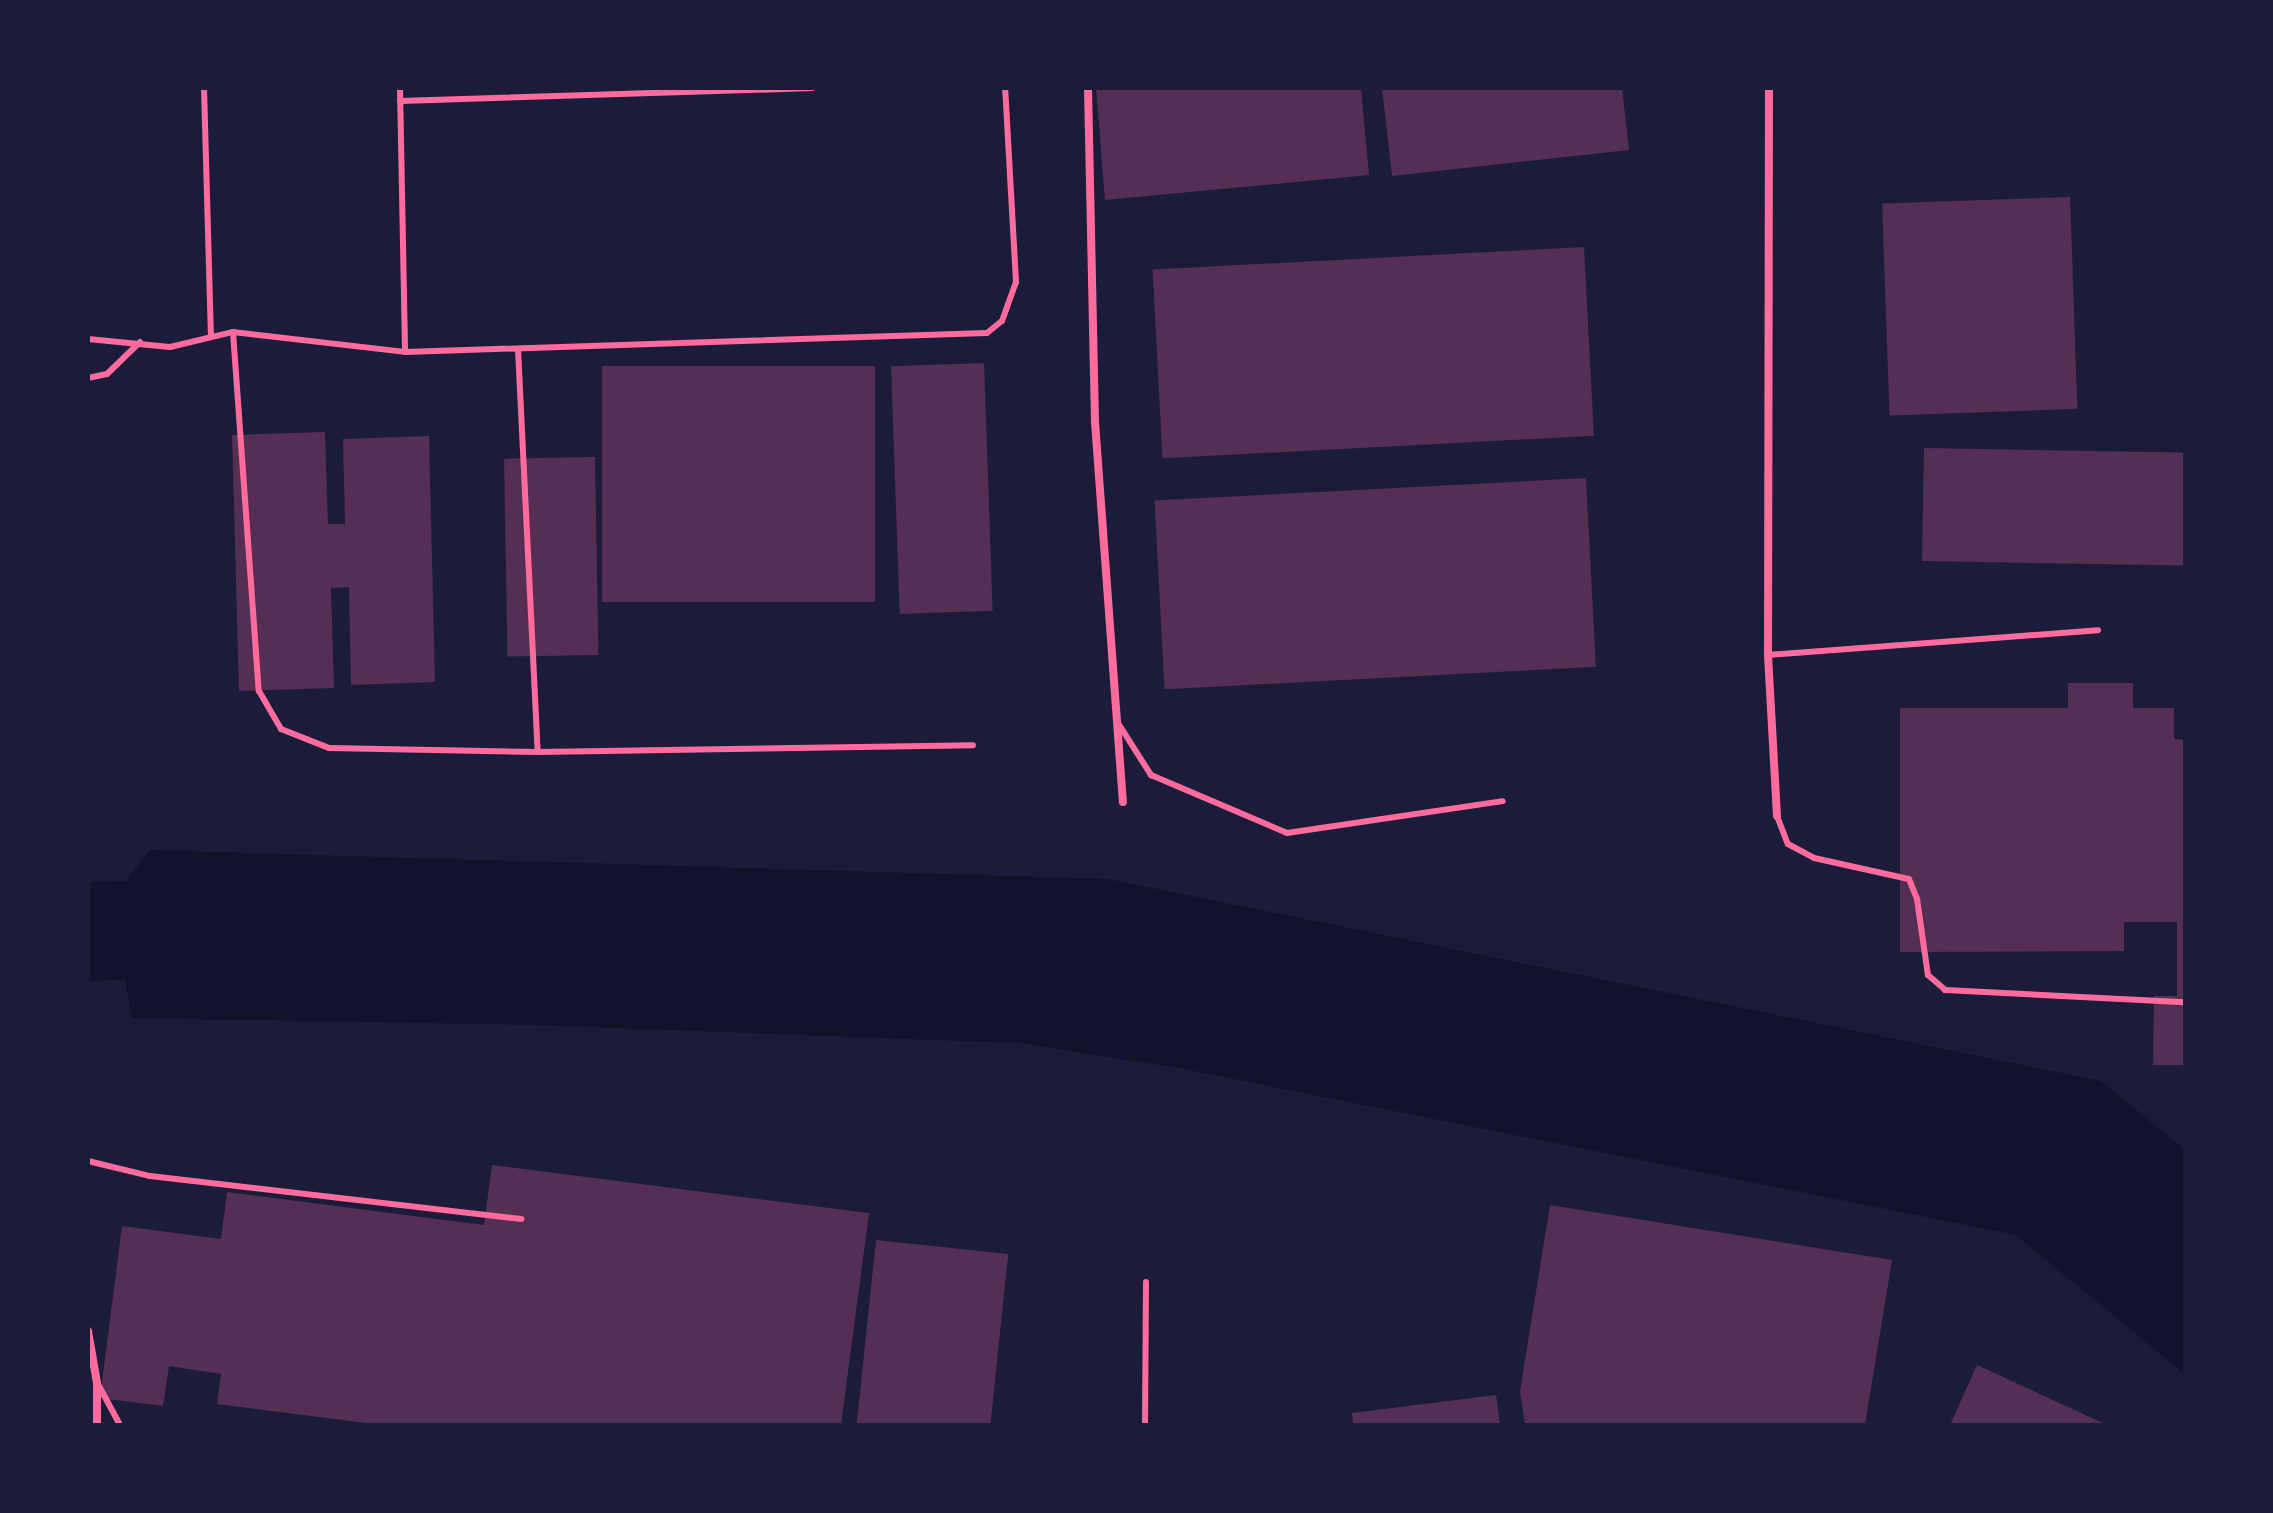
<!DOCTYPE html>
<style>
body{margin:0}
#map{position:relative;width:2273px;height:1513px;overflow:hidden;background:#1b1b3a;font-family:Commissioner,sans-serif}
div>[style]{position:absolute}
.water>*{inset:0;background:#12122b}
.building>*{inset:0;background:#542f53;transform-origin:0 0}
.service>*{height:6px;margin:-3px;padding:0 3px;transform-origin:3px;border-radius:3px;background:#ff6b9d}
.minor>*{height:8px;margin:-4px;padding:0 4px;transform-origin:4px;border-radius:4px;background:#ff6b9d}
span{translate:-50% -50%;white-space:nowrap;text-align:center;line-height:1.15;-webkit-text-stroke:8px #1b1b3a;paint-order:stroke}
.frame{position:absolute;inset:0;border:90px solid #1b1b3a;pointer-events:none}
</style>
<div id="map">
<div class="water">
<div style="clip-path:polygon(150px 850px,1108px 879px,2101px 1081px,2185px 1150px,2185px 1374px,2016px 1235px,1179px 1068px,1020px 1043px,536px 1025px,132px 1018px,125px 980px,88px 981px,88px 882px,126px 881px)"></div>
</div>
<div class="building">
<div style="clip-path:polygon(1096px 88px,1361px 88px,1369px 175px,1105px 200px)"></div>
<div style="clip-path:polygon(1382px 88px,1622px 88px,1629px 150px,1392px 176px)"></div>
<div style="left:2070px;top:197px;width:212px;height:188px;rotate:88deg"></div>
<div style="left:1584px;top:247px;width:189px;height:432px;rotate:87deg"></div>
<div style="left:984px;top:363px;width:248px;height:93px;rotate:88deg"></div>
<div style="left:875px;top:366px;width:236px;height:273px;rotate:90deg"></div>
<div style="clip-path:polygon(325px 432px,328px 524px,345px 524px,343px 439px,429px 436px,435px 682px,351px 685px,349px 587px,331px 588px,334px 688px,239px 691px,232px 435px)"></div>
<div style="left:1924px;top:448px;width:261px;height:113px;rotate:1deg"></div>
<div style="left:595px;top:457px;width:198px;height:91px;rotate:89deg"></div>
<div style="left:1586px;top:478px;width:189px;height:432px;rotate:87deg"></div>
<div style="clip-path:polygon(2068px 683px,2133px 683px,2133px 708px,2174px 708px,2174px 739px,2185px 740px,2185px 1065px,2153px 1065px,2154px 996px,2177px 996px,2177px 922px,2124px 922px,2124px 951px,1900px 952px,1900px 708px,2068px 708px)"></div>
<div style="clip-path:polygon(492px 1165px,869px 1213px,841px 1425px,382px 1425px,217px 1404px,221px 1374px,169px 1366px,163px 1406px,100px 1398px,122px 1226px,221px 1239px,227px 1192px,484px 1225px)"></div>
<div style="clip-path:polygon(1550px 1205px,1892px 1260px,1865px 1425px,1525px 1425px,1520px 1391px)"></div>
<div style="left:876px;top:1240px;width:133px;height:186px;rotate:6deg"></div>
<div style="clip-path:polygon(1977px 1365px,2107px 1425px,1950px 1425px)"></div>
<div style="clip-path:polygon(1496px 1395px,1500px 1425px,1353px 1425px,1352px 1413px)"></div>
</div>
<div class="service">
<div style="left:204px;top:88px;width:246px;rotate:88.4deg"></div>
<div style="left:400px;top:88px;width:264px;rotate:88.9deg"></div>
<div style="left:400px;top:101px;width:412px;rotate:-1.8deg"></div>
<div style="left:233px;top:332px;width:360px;rotate:85.9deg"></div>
<div style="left:259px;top:691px;width:44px;rotate:59.9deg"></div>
<div style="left:281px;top:729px;width:52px;rotate:21.6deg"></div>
<div style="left:329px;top:748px;width:209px;rotate:1.1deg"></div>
<div style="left:538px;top:752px;width:435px;rotate:-0.9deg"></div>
<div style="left:88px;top:339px;width:82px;rotate:5.6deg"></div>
<div style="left:170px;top:347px;width:65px;rotate:-13.4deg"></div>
<div style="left:233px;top:332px;width:173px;rotate:6.6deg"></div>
<div style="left:405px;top:352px;width:582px;rotate:-1.87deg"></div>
<div style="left:987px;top:333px;width:19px;rotate:-39deg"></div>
<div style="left:1002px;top:321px;width:41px;rotate:-70.3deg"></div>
<div style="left:1016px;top:282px;width:194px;rotate:-93.2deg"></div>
<div style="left:518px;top:349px;width:403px;rotate:87.2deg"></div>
<div style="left:88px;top:378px;width:19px;rotate:-12deg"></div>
<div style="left:107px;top:374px;width:46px;rotate:-44.1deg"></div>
<div style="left:1768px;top:655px;width:331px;rotate:-4.3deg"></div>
<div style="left:1118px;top:723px;width:62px;rotate:57.6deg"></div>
<div style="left:1151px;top:775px;width:148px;rotate:23.1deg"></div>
<div style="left:1287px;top:833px;width:218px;rotate:-8.4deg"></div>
<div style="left:1777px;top:816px;width:30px;rotate:69deg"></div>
<div style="left:1788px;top:844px;width:30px;rotate:28deg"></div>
<div style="left:1814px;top:858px;width:97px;rotate:12.5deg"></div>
<div style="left:1909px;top:879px;width:22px;rotate:68deg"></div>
<div style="left:1917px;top:899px;width:77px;rotate:81.8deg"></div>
<div style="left:1928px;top:975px;width:23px;rotate:41deg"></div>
<div style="left:1945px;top:990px;width:240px;rotate:2.9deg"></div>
<div style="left:88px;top:1161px;width:64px;rotate:13.6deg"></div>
<div style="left:150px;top:1176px;width:374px;rotate:6.6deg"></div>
<div style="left:99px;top:1386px;width:44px;rotate:61.7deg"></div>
<div style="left:1145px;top:1425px;width:143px;rotate:-89.6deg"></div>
</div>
<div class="minor">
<div style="left:1088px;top:88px;width:334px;rotate:88.8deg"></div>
<div style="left:1095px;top:422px;width:381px;rotate:85.8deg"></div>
<div style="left:1769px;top:88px;width:567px;rotate:90.1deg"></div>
<div style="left:1768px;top:655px;width:161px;rotate:86.8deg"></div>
<div style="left:88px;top:1331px;width:53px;rotate:80.2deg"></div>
<div style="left:97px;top:1383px;width:42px;rotate:90deg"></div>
</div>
<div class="frame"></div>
</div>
